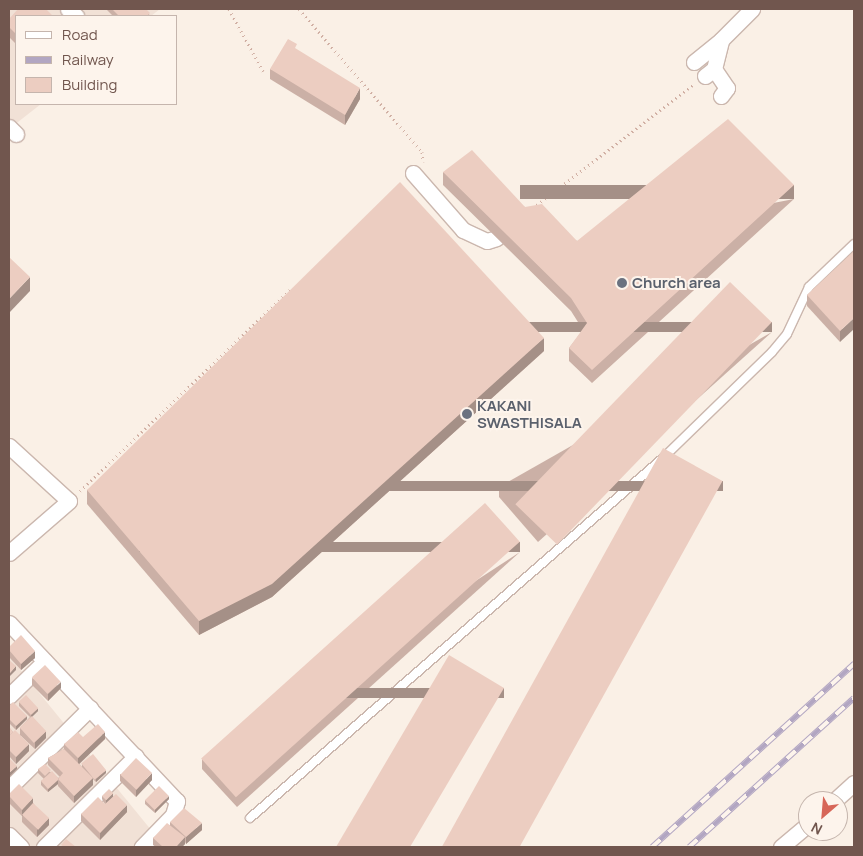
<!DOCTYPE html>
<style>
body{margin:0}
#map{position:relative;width:863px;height:856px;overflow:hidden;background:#faf0e6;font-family:Manrope,sans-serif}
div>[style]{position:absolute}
.residential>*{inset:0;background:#f1e1d6}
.path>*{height:3px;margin-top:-1.5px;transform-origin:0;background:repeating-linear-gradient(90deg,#d1b0a4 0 1px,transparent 0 5px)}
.roads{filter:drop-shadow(1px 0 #cbb7ae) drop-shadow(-1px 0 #cbb7ae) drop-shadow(0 1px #cbb7ae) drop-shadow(0 -1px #cbb7ae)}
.lane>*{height:8px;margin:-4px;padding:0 4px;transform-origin:4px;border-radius:4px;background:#fff}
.street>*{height:15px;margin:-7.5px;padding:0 7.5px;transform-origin:7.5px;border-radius:7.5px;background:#fff}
.rail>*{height:5.5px;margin-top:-2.75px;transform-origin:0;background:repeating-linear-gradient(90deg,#fdf4ec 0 11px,#b2a6c2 0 22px);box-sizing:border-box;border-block:1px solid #b2a6c2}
.wall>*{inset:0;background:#cbb0a6}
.shaded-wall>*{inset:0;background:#a59087;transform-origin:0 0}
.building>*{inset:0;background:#eccdc1;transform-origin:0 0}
.dots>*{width:14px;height:14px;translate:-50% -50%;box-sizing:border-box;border:2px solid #fdf4ec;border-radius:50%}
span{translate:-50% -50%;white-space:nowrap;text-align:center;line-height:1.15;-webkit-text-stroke:4px #fdf4ec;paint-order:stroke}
.worship-label{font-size:15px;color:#5b616d;font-weight:700}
.left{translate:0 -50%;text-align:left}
.frame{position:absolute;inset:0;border:10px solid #71564e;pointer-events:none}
.legend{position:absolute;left:15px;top:15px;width:162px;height:90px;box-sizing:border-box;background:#fdf4ec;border:1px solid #c5b5ad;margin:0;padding:6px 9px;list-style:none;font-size:15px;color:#71564e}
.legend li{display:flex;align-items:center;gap:10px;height:25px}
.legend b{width:25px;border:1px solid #c5b5ad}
.north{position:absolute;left:798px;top:791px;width:50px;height:50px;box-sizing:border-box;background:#fdf4ec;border:1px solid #c5b5ad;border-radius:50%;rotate:207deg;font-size:14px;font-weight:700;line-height:20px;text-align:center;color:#71564e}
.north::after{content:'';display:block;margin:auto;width:18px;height:22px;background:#d76658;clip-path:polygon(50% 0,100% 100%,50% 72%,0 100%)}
</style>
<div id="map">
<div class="residential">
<div style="clip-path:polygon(9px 9px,160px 9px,151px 16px,16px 16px,16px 104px,41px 104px,9px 129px)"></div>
<div style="clip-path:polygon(9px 656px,165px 847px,9px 847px)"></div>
</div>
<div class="path">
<div style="left:229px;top:9px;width:71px;rotate:61.3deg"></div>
<div style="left:299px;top:9px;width:189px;rotate:49.3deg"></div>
<div style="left:422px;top:152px;width:10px;rotate:84deg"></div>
<div style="left:533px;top:208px;width:203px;rotate:-37.6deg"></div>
<div style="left:80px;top:491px;width:294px;rotate:-43.8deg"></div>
</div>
<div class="roads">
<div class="lane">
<div style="left:250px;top:818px;width:548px;rotate:-41.08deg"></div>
<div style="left:663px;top:458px;width:152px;rotate:-44.2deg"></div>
<div style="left:772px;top:352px;width:23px;rotate:-50deg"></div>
<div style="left:787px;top:334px;width:52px;rotate:-64.9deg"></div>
<div style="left:809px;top:287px;width:62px;rotate:-43.7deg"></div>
</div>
<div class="street">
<div style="left:68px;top:9px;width:11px;rotate:41deg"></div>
<div style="left:694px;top:62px;width:35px;rotate:-39deg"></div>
<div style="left:714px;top:69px;width:23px;rotate:56deg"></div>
<div style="left:727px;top:88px;width:10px;rotate:127deg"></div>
<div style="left:705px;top:76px;width:11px;rotate:-38deg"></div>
<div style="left:714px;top:69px;width:30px;rotate:-76deg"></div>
<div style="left:721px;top:40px;width:44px;rotate:-45deg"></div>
<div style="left:9px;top:127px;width:10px;rotate:45deg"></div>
<div style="left:413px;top:173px;width:76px;rotate:48.7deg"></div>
<div style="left:463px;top:230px;width:26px;rotate:25deg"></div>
<div style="left:487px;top:241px;width:10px;rotate:-17deg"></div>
<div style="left:9px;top:446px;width:81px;rotate:42.5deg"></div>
<div style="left:69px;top:501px;width:79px;rotate:139.1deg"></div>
<div style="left:9px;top:623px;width:245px;rotate:46.7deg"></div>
<div style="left:177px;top:801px;width:15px;rotate:106deg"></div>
<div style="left:173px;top:815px;width:45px;rotate:134.1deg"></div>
<div style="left:9px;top:696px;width:50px;rotate:-44.2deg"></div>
<div style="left:9px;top:788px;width:114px;rotate:-44.6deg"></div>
<div style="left:834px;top:801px;width:27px;rotate:-42deg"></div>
<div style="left:9px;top:835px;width:17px;rotate:45deg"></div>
<div style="left:44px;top:847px;width:129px;rotate:-44.7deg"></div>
<div style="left:781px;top:847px;width:35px;rotate:-40deg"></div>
</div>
</div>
<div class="rail">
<div style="left:652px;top:847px;width:273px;rotate:-42.2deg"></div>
<div style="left:689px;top:847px;width:222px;rotate:-42.1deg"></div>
</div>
<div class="wall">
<div style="clip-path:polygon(107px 9px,146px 9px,150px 16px,113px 16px,107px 10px)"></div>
<div style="clip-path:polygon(16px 16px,16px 44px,9px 37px,9px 19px)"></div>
<div style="clip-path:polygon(270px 69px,360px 99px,345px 125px,270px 79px)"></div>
<div style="clip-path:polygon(443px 172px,525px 207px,577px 241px,794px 199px,592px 383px,569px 361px,569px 348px,583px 330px,571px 311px,443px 185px)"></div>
<div style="clip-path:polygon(854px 251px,840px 342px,807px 306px,807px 295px)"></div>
<div style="clip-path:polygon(772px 332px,538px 542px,499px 497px,499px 487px)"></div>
<div style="clip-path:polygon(544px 351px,272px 597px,199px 635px,87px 504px,87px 490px)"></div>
<div style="clip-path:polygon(520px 552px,237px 807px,202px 769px,202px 759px)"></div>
<div style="clip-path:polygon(9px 647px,35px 658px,21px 670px,9px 657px)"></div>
<div style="clip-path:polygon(32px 678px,61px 688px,48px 701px,32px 685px)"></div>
<div style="clip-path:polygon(19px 702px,38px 711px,32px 716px,46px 738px,35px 749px,20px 735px,29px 751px,16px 764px,9px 756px,9px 727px,13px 732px,20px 735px,20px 728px,30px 717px,19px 706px)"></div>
<div style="clip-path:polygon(9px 706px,27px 719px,16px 730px,9px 723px)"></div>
<div style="clip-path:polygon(83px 737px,105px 739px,79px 764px,82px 767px,82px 764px,106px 773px,96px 782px,93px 779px,93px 785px,74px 803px,58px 786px,58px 784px,48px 792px,41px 785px,41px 781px,44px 779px,38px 773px,38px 769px,51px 772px,58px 778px,60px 777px,48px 765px,48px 758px,64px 749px,64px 744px)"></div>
<div style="clip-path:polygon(120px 774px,152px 780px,136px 797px,120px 781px)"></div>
<div style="clip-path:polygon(9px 794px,33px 803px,49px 825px,37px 837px,22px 822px,22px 816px,9px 803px)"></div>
<div style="clip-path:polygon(102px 796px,113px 796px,127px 812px,100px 840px,81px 821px,81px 814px,105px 804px,102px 799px)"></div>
<div style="clip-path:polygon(169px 799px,155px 813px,145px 804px,145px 800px)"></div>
<div style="clip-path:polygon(170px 822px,202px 830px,186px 844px,185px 842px,185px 844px,182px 847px,156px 847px,153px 845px,153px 838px,170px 825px)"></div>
</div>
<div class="shaded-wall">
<div style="clip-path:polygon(360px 88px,360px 99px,345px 125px,345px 115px)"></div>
<div style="left:794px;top:185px;width:14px;height:274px;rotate:90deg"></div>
<div style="clip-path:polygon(30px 277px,30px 291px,9px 313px,9px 299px)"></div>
<div style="clip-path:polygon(854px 318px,854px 329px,840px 342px,840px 331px)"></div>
<div style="left:772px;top:322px;width:10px;height:314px;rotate:90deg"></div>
<div style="clip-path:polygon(544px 338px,544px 351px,272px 597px,199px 635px,199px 621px)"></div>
<div style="left:723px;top:481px;width:10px;height:420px;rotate:90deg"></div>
<div style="left:520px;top:542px;width:10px;height:381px;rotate:90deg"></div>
<div style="clip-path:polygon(35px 651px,35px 658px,21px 670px,21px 664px)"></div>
<div style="clip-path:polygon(16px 666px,16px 670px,9px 677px,9px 674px)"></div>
<div style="clip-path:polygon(61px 682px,61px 688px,48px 701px,48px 694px)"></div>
<div style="left:504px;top:688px;width:10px;height:185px;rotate:90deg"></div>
<div style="clip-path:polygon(38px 708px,38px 711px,31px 718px,31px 714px)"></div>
<div style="clip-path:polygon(27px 716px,27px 719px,16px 730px,16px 726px)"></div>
<div style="clip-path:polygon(46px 731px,46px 738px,35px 749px,35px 742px)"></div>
<div style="clip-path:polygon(105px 732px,105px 739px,78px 765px,78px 758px)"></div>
<div style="clip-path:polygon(29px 744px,29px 751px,16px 764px,16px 757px)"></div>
<div style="clip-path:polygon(17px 766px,17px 769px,9px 777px,9px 773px)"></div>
<div style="clip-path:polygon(106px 770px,106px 773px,96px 782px,96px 779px)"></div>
<div style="clip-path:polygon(152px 773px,152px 780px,136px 797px,136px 790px)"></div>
<div style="clip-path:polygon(93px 778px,93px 785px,74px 803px,74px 796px)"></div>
<div style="clip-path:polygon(58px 780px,58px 784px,48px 792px,48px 789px)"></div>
<div style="clip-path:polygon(113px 793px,113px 797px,106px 804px,106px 800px)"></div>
<div style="clip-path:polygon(169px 796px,169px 799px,155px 813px,155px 809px)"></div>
<div style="clip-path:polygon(33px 798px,33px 805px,22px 816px,22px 810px)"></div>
<div style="clip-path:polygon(127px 805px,127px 812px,100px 840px,100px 833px)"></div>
<div style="clip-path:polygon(49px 818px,49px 825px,37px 837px,37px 830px)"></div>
<div style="clip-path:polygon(202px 823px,202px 830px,186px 844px,186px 837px)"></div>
<div style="clip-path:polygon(185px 837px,185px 844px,182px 847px,176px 847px)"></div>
</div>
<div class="building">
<div style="clip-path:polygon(18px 9px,46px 9px,53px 16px,16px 16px,16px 34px,9px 27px,9px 19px)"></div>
<div style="clip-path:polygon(112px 9px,146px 9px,150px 13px,147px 16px,119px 16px)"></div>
<div style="clip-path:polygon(288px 39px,297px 44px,295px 48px,360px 88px,345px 115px,270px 69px)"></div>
<div style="clip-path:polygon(728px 119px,794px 185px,592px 370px,569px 348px,587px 323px,571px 298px,443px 172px,472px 150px,525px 207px,542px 204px,577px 241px)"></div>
<div style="clip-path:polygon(400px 182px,544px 338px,272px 584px,199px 621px,87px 490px)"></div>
<div style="clip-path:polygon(854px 251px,854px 318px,840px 331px,807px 295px)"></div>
<div style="clip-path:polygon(9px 257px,30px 277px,9px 299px)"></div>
<div style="left:730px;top:282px;width:58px;height:309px;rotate:44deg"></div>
<div style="left:663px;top:448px;width:68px;height:458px;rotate:29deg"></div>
<div style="left:485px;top:503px;width:52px;height:382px;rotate:48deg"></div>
<div style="clip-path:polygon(21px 635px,35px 651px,21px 664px,9px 650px,9px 647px)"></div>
<div style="clip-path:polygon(449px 655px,504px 688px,410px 847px,336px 847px)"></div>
<div style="clip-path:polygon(9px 660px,16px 666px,9px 674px)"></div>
<div style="left:45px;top:665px;width:23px;height:18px;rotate:47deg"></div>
<div style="left:26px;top:695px;width:18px;height:10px;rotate:47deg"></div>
<div style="clip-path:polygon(13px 702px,27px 716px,16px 726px,9px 719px,9px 706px)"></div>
<div style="left:32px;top:716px;width:21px;height:17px;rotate:47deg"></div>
<div style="clip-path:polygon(98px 724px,105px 732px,78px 758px,64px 744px,78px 732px,83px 737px)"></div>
<div style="clip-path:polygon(9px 727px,13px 732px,9px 736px)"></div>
<div style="clip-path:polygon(15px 730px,29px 744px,16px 757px,9px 750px,9px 736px)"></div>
<div style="clip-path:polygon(64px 749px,93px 778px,74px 796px,58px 779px,63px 773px,48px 758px)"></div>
<div style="left:93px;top:754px;width:21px;height:15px;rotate:51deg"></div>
<div style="clip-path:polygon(9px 758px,17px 766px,9px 773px)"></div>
<div style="left:136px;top:758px;width:22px;height:23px;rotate:43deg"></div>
<div style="clip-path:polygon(45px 764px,51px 770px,45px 776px,38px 769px)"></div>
<div style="clip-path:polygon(52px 771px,58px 778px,58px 780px,48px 789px,41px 781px)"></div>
<div style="clip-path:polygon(19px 784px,33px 798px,22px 810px,9px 796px,9px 794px)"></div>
<div style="left:159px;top:786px;width:14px;height:20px;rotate:45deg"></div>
<div style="left:109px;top:789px;width:6px;height:10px;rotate:45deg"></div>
<div style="clip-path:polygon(116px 794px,127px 805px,100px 833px,81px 814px,98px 797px,105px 804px)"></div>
<div style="left:33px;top:803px;width:22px;height:16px;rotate:43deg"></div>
<div style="clip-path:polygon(184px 808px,202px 823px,186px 837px,170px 822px)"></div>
<div style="clip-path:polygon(167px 823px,185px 837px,176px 847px,163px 847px,153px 838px)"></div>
<div style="clip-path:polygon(66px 839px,76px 847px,64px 847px,61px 845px)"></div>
</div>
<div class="dots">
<div style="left:622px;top:283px;background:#6b7280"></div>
<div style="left:467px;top:414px;background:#6b7280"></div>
</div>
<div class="worship-label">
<span class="left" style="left:632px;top:283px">Church area</span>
<span class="left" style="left:477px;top:414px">KAKANI<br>SWASTHISALA</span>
</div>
<div class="frame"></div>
<ul class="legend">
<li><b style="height:6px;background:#fff"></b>Road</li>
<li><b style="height:6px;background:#b2a6c2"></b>Railway</li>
<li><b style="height:14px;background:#eccdc1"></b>Building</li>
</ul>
<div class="north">N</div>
</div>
